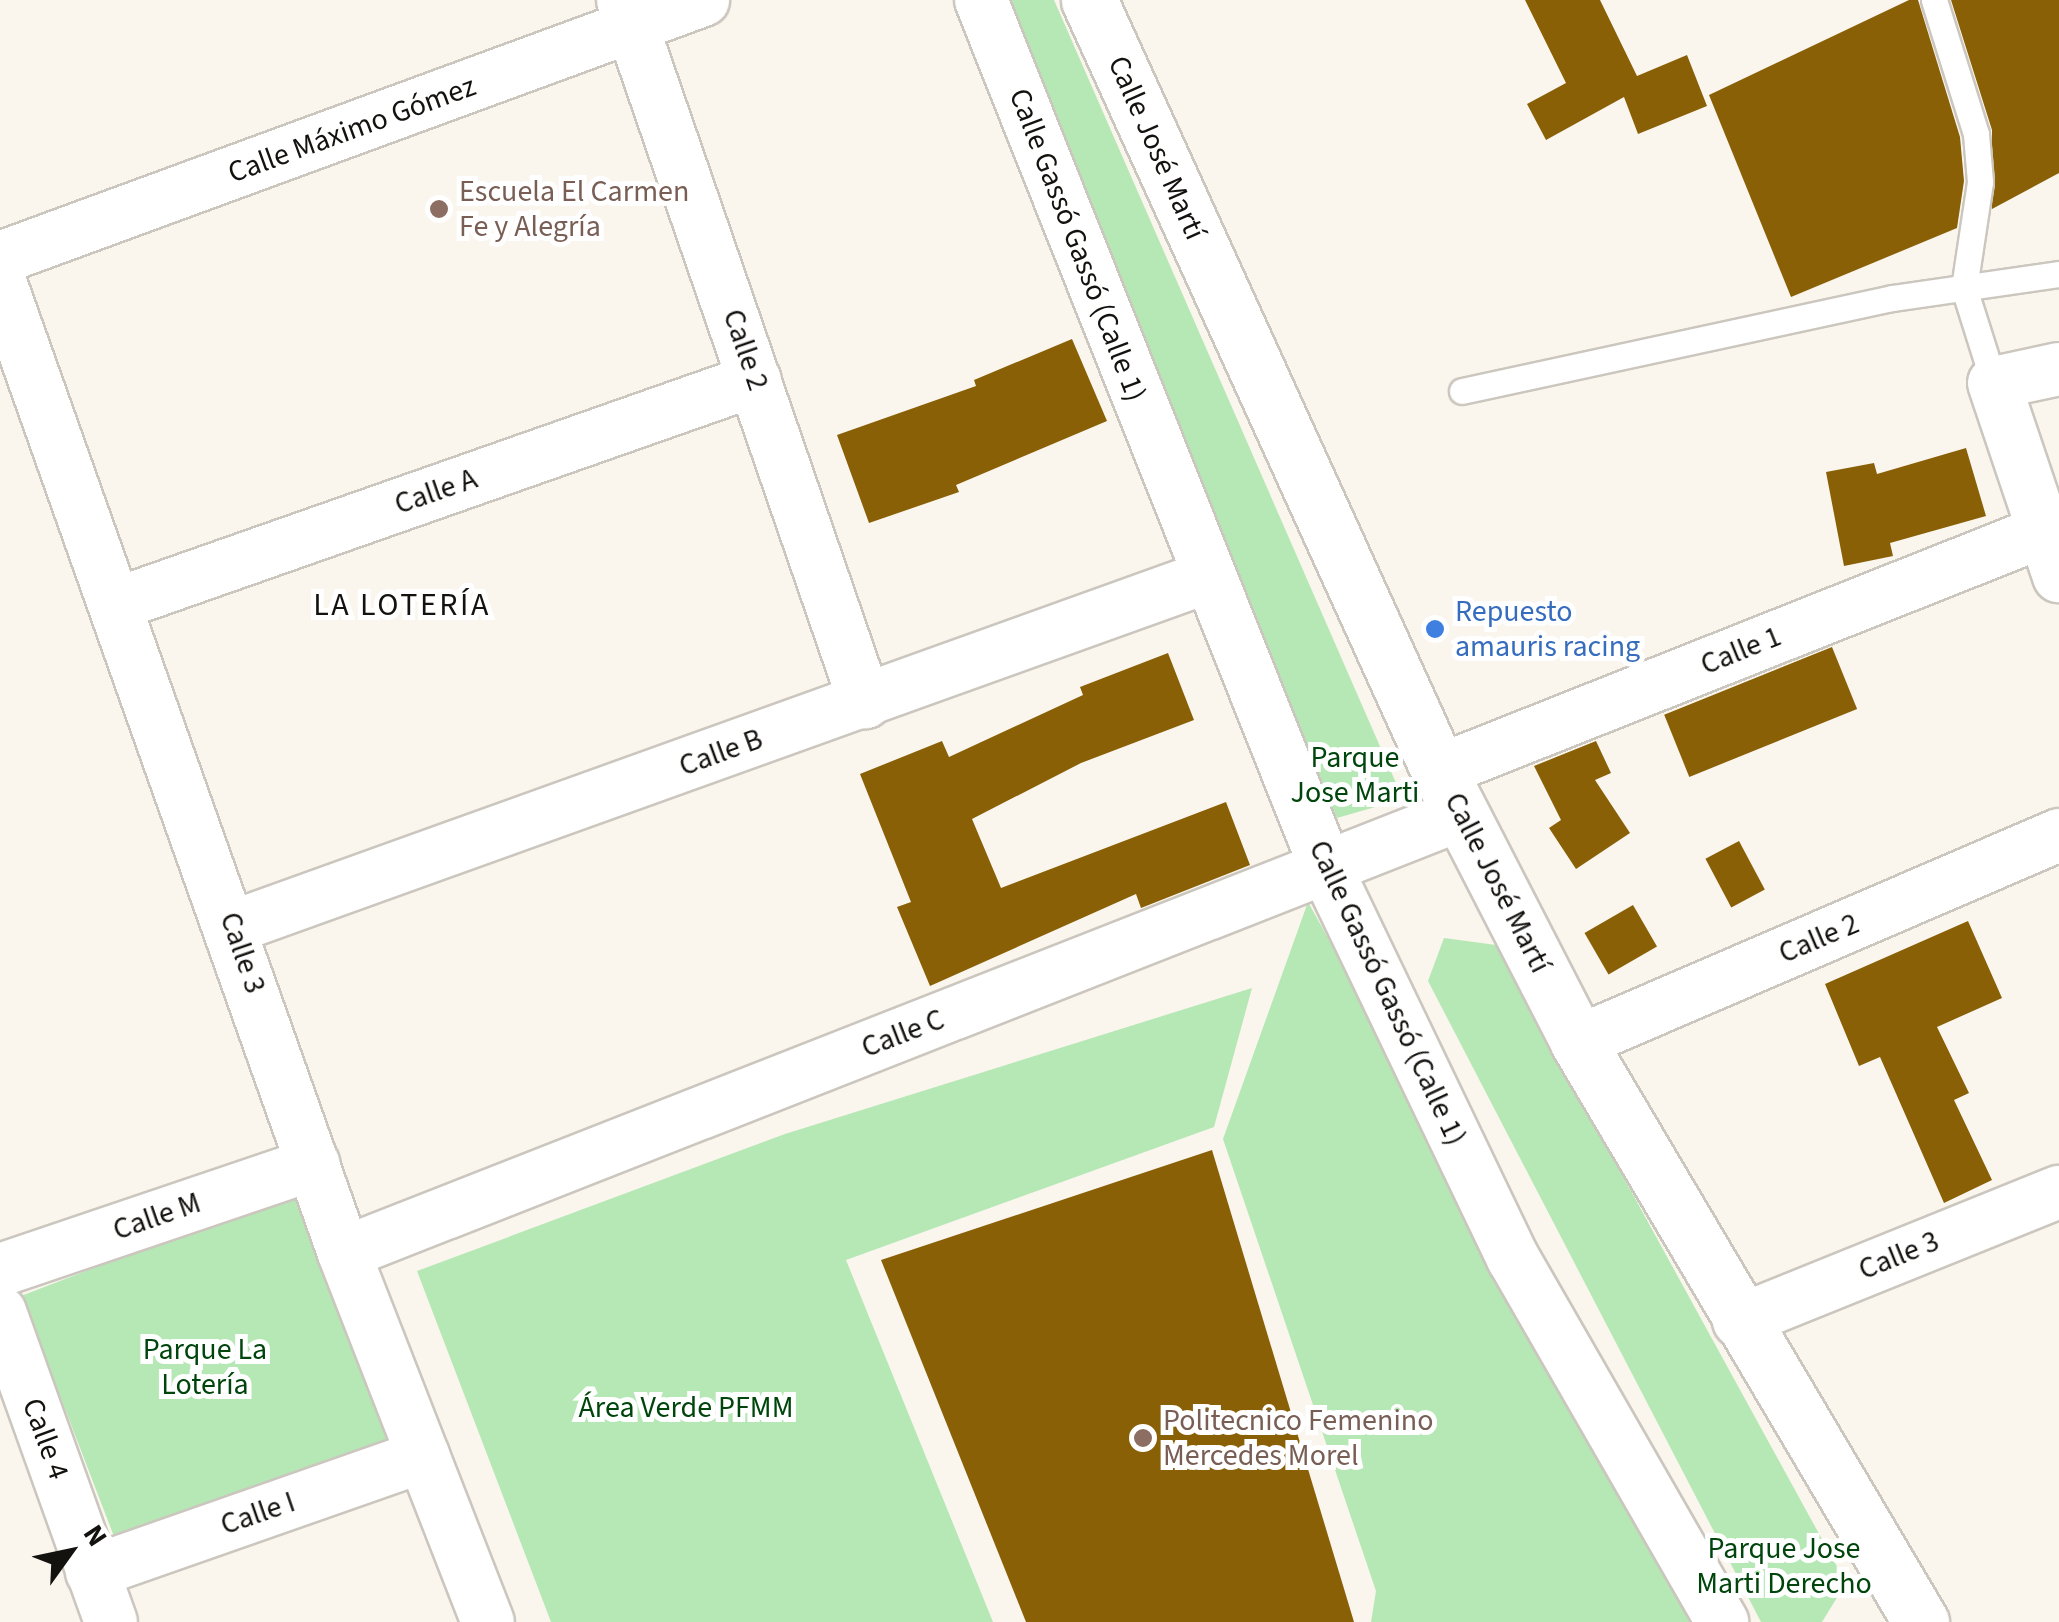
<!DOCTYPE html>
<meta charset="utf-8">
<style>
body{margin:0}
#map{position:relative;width:2059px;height:1622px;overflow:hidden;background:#faf5ed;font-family:"Source Sans 3",sans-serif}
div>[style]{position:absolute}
.green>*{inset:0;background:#b5e8b5;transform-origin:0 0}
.building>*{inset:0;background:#8a6007;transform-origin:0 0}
.roads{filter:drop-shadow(2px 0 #cbc6be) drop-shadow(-2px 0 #cbc6be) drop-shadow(0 2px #cbc6be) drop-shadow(0 -2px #cbc6be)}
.lane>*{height:25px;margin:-12.5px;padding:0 12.5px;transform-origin:12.5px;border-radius:12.5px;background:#fff}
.street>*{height:52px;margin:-26px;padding:0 26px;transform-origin:26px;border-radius:26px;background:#fff}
.secondary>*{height:55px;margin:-27.5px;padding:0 27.5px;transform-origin:27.5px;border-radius:27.5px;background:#fff}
.dots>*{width:28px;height:28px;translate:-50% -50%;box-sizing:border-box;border:5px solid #fff;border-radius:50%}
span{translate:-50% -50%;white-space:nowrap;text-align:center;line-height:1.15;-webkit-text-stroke:10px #fff;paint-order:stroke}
.street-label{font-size:30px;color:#14120f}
.education-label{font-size:30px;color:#785e54}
.left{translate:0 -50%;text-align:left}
.shop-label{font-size:30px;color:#366cbe}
.park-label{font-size:30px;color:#00460c}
.neighbourhood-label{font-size:32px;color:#14120f;letter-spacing:2.5px}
.north{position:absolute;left:20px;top:1502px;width:100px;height:100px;-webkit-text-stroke:8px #fff;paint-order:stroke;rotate:57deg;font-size:28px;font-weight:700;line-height:40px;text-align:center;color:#14120f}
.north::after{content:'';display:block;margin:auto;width:35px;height:45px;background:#14120f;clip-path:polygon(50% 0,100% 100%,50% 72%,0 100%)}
</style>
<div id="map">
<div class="green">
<div style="clip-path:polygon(1005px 0,1054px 0,1403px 799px,1337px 818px)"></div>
<div style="clip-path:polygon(1308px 902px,1708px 1622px,1371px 1622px,1376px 1591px,1223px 1139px)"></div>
<div style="clip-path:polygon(1444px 938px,1496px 945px,1846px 1583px,1822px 1622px,1761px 1622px,1428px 981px)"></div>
<div style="clip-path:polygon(1252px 988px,1214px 1127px,846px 1260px,993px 1622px,551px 1622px,417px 1271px,785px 1134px)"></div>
<div style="left:297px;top:1190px;width:274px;height:295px;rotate:69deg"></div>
</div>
<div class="building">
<div style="clip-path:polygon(1525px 0,1600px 0,1637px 76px,1687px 55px,1707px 106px,1638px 134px,1624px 97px,1546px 140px,1527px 104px,1566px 83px)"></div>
<div style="clip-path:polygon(1909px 0,1918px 0,1960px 137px,1964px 181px,1957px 228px,1791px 297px,1709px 95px)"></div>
<div style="clip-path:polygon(1951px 0,2059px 0,2059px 173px,1992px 209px,1992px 130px)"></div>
<div style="clip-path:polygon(1072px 339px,1107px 421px,956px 485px,959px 492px,869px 523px,837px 435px,976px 386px,974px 380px)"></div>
<div style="clip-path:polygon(1966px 448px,1986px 516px,1890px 543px,1893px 556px,1844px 566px,1826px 472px,1874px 463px,1877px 474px)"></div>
<div style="left:1832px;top:647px;width:67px;height:181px;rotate:68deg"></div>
<div style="clip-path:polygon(1168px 653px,1194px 720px,1081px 763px,972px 819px,1001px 888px,1226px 802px,1250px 865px,1141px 908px,1136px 894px,930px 986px,897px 907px,911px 902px,860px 774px,942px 741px,949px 757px,1083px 695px,1080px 687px)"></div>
<div style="clip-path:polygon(1596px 741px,1611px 773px,1595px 780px,1630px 833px,1576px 869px,1549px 828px,1561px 820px,1534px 766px)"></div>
<div style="left:1739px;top:841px;width:55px;height:38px;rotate:62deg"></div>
<div style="left:1633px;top:905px;width:48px;height:56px;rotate:60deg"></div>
<div style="clip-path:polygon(1968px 921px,2002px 998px,1937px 1027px,1969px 1093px,1954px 1100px,1992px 1180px,1944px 1203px,1880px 1057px,1859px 1066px,1825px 984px)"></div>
<div style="clip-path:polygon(1212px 1150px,1354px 1622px,1026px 1622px,881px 1260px)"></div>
</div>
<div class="roads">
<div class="lane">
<div style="left:1934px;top:0;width:140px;rotate:72.6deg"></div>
<div style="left:1976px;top:134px;width:48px;rotate:85.2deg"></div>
<div style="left:1980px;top:182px;width:107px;rotate:98.6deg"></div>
<div style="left:1964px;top:288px;width:100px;rotate:72.5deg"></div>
<div style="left:1462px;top:391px;width:440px;rotate:-12.2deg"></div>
<div style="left:1892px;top:298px;width:169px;rotate:-8.2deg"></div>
</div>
<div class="street">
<div style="left:623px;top:0;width:743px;rotate:70.98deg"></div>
<div style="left:981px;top:0;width:934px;rotate:68.32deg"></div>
<div style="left:1326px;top:868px;width:433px;rotate:64.4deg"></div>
<div style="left:1513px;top:1258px;width:420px;rotate:60.1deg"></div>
<div style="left:0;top:258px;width:749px;rotate:-20.15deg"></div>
<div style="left:0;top:282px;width:1030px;rotate:70.49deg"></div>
<div style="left:344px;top:1253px;width:396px;rotate:68.7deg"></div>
<div style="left:2059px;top:369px;width:66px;rotate:167.8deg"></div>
<div style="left:1994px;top:383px;width:204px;rotate:71.4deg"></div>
<div style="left:117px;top:604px;width:676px;rotate:-19.35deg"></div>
<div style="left:1439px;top:771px;width:651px;rotate:-21.64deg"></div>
<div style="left:233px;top:927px;width:1035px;rotate:-19.77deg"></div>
<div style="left:1578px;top:1042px;width:524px;rotate:-23.28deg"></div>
<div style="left:344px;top:1253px;width:1201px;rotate:-21.44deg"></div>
<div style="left:0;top:1270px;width:331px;rotate:-18.7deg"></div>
<div style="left:0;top:1312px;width:329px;rotate:70.3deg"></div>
<div style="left:1739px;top:1321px;width:345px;rotate:-22deg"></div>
<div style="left:92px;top:1572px;width:351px;rotate:-19.3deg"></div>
</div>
<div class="secondary">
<div style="left:1089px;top:0;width:847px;rotate:65.58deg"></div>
<div style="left:1439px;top:771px;width:305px;rotate:62.8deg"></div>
<div style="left:1578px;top:1042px;width:674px;rotate:59.4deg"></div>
</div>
</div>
<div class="dots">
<div style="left:439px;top:209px;background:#8d6e63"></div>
<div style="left:1435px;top:629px;background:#3f7fe0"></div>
<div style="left:1143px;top:1438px;background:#8d6e63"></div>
</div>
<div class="street-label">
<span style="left:352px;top:130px;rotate:-20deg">Calle Máximo Gómez</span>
<span style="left:1156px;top:148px;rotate:66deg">Calle José Martí</span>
<span style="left:1077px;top:245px;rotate:69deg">Calle Gassó Gassó (Calle 1)</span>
<span style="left:745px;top:350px;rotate:71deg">Calle 2</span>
<span style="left:436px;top:492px;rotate:-19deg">Calle A</span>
<span style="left:1741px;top:651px;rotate:-22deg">Calle 1</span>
<span style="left:721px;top:753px;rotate:-20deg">Calle B</span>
<span style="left:1497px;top:883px;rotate:63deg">Calle José Martí</span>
<span style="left:1819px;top:939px;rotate:-23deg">Calle 2</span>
<span style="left:242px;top:953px;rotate:71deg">Calle 3</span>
<span style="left:1387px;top:993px;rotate:65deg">Calle Gassó Gassó (Calle 1)</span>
<span style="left:903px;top:1034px;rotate:-21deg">Calle C</span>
<span style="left:157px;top:1217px;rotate:-19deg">Calle M</span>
<span style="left:1899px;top:1256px;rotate:-22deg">Calle 3</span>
<span style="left:45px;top:1439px;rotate:70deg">Calle 4</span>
<span style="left:258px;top:1514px;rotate:-19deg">Calle I</span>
</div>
<div class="education-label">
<span class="left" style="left:459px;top:209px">Escuela El Carmen<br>Fe y Alegría</span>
<span class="left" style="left:1163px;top:1438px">Politecnico Femenino<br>Mercedes Morel</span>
</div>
<div class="shop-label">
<span class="left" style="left:1455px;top:629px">Repuesto<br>amauris racing</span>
</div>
<div class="park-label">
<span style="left:1355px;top:775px">Parque<br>Jose Marti</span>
<span style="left:205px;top:1367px">Parque La<br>Lotería</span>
<span style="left:686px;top:1408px">Área Verde PFMM</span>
<span style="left:1784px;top:1566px">Parque Jose<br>Marti Derecho</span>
</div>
<div class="neighbourhood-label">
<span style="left:402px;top:605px">LA LOTERÍA</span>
</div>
<div class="north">N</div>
</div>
